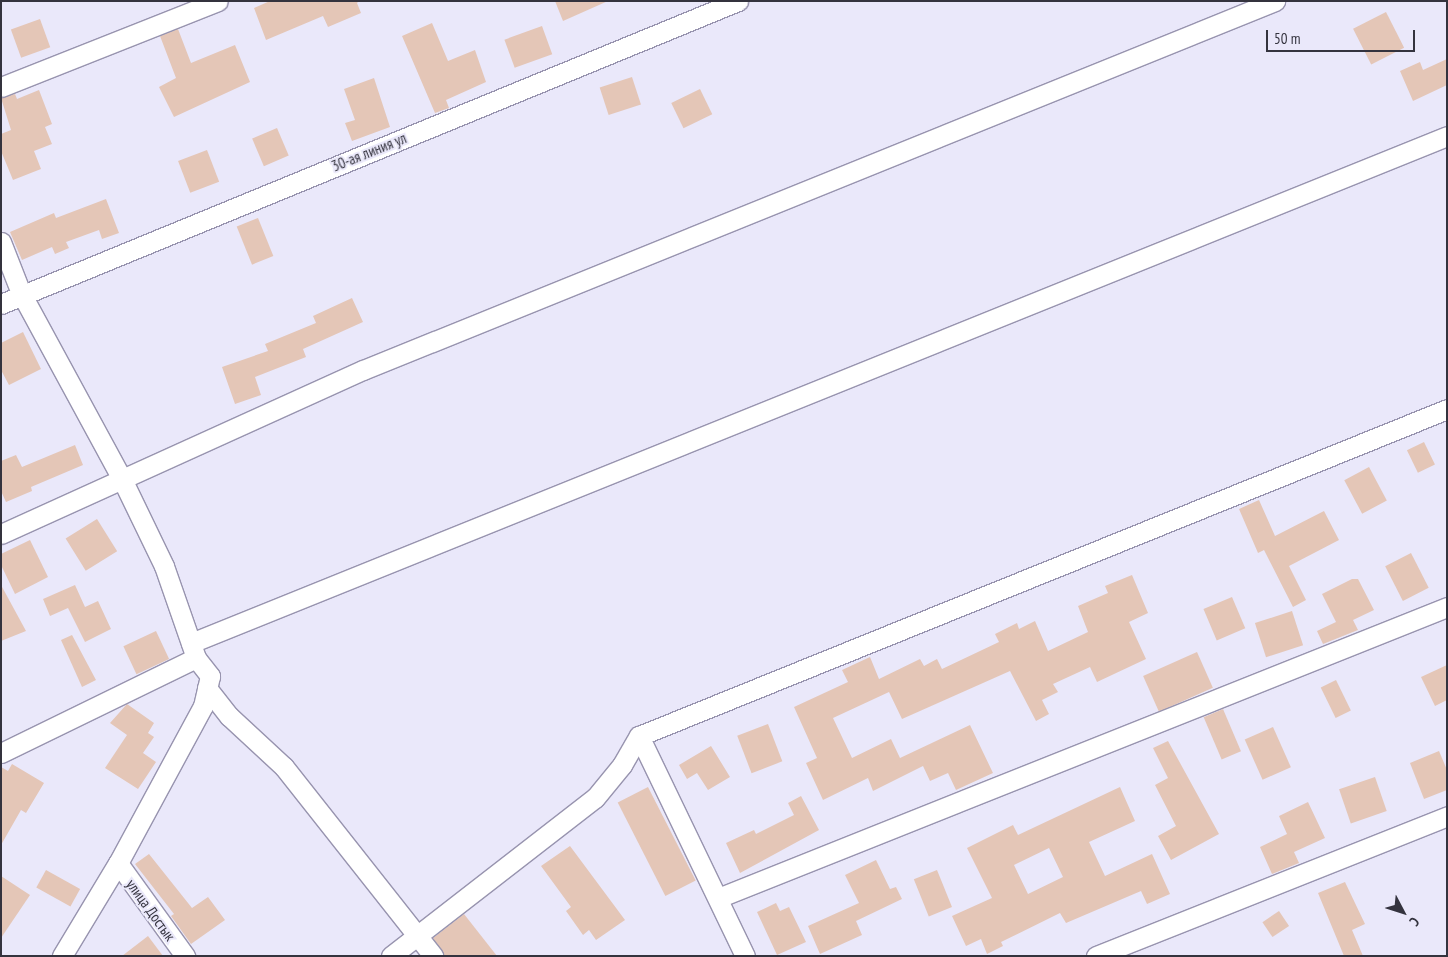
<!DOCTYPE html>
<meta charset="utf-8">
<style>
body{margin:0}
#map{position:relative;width:1448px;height:957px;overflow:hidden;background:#eae8fa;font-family:"PT Sans Narrow",sans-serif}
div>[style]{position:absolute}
.building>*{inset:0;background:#e4c6b7;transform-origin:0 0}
.roads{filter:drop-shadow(1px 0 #9894af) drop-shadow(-1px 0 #9894af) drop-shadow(0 1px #9894af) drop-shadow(0 -1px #9894af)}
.street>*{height:19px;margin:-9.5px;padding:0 9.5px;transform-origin:9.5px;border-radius:9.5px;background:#fff}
span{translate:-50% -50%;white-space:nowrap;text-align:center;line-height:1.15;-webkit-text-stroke:4px #eae8fa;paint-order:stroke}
.street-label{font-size:15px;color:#34333e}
.frame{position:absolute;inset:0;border:2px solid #34333e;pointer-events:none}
.north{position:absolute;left:1378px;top:887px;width:50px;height:50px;-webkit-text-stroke:4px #eae8fa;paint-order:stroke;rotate:130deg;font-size:14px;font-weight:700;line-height:20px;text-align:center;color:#34333e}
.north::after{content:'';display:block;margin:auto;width:18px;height:22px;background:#34333e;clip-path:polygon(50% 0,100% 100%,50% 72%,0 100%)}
.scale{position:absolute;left:1266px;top:30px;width:149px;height:22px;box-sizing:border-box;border:2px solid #34333e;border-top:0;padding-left:6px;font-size:15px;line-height:18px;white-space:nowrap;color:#34333e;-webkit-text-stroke:4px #eae8fa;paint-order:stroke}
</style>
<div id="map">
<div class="building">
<div style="clip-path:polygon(270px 1px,359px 1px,357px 3px,361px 13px,328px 27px,323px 16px,266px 40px,254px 8px)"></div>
<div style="clip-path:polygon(555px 1px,608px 1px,563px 21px)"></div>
<div style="left:1386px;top:12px;width:40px;height:37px;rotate:63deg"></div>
<div style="left:40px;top:19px;width:30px;height:31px;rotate:70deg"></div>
<div style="clip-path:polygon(432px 23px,448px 61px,475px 50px,486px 82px,446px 100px,449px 108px,435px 113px,402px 36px)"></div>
<div style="left:542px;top:26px;width:30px;height:40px;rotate:70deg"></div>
<div style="clip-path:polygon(178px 29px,191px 63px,235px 45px,250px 82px,174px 117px,159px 87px,176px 78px,160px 36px)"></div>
<div style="clip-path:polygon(1447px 59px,1447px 85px,1413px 101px,1400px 71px,1420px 62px,1423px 70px)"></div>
<div style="left:632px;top:77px;width:29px;height:34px;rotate:72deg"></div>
<div style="clip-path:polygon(374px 78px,390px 127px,352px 141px,345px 123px,355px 120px,344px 89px)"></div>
<div style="left:700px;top:89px;width:28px;height:32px;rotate:64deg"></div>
<div style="clip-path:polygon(39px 90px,52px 124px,45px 127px,52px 144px,34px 151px,41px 169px,13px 180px,1px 151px,1px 134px,11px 130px,1px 98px,15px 94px,17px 99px)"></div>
<div style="left:277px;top:128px;width:30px;height:27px;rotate:67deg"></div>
<div style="left:207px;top:150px;width:34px;height:31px;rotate:69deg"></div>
<div style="clip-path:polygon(106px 199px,119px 233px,102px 239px,99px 230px,66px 242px,69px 248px,55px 254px,52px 247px,22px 260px,10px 232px,54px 213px,56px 218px)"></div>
<div style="left:258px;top:218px;width:41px;height:23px;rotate:68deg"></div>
<div style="clip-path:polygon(352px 298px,363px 322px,303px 349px,306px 357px,255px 377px,261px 395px,235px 404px,222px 367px,268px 351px,265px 344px,316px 323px,313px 316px)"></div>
<div style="clip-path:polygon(23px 332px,41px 369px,9px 385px,1px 370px,1px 343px)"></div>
<div style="left:1424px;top:442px;width:25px;height:19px;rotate:64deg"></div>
<div style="clip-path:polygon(75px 445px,83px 465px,31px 487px,32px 491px,6px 502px,1px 491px,1px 461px,16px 455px,22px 467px)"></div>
<div style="left:1369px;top:467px;width:38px;height:28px;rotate:62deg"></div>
<div style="clip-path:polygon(1259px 500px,1275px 536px,1324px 511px,1339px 540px,1289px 566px,1306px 600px,1293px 607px,1264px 550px,1258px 553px,1239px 509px)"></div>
<div style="left:97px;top:519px;width:38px;height:37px;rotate:58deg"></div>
<div style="clip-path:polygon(30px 540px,48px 577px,15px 594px,1px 565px,1px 554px)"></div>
<div style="left:1411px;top:553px;width:39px;height:29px;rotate:63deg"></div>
<div style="clip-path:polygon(1132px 575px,1148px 613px,1129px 622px,1146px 659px,1097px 682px,1090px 667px,1053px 684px,1058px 692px,1042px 700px,1049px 714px,1036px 721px,1010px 671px,902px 719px,889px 692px,833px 718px,852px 758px,891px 739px,900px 758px,970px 725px,993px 773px,956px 790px,948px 773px,930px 781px,923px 766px,873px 791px,868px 778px,823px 800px,806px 763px,817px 758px,794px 707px,848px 682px,842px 670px,870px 657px,879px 679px,920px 659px,924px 666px,937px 659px,942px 669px,999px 642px,995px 634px,1017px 623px,1019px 629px,1035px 621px,1048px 651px,1088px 632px,1078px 606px,1108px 593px,1105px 586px)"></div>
<div style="clip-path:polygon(1352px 579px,1358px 579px,1374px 610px,1353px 620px,1358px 630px,1323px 644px,1317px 631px,1336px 622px,1322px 594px)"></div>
<div style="clip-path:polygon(1px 585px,26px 631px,1px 641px)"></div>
<div style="clip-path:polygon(75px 585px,85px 607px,98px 601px,111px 629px,85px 642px,68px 608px,50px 616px,43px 599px)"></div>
<div style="left:1232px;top:597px;width:34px;height:31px;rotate:67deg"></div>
<div style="left:1292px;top:611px;width:36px;height:39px;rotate:72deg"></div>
<div style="left:156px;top:631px;width:31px;height:36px;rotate:65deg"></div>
<div style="clip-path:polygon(72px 635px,96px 680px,82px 687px,61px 640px)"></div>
<div style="left:1197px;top:652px;width:39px;height:59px;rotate:66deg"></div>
<div style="clip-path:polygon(1447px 665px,1447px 700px,1435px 706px,1421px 677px)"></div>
<div style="left:1336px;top:680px;width:34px;height:17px;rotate:64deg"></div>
<div style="clip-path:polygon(127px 704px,154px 723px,148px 733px,154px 737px,143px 753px,156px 762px,138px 789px,105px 768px,127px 735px,110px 723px)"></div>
<div style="left:1223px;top:709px;width:46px;height:21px;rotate:67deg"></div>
<div style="left:768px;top:724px;width:40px;height:33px;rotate:69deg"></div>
<div style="left:1273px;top:727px;width:44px;height:31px;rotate:66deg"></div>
<div style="clip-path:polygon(1168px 741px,1219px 834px,1171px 860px,1158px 836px,1176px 826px,1155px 785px,1168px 778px,1153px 748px)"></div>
<div style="clip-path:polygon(711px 746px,730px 777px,708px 790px,697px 773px,687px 779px,679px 765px)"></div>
<div style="clip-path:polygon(1439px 751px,1447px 770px,1447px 790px,1424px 799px,1410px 763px)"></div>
<div style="clip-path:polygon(12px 764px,44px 783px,26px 813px,21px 810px,1px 845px,1px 767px,8px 771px)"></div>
<div style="left:1375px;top:777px;width:36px;height:38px;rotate:71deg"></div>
<div style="left:648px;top:787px;width:105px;height:34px;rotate:63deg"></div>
<div style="clip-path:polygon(evenodd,1120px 787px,1135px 821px,1089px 842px,1105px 876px,1152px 854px,1170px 894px,1147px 904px,1141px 891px,1066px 923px,1060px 913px,1001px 942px,1003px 946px,987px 954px,981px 939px,966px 946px,952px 916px,992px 898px,967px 848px,1013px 825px,1018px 835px,1120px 787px,1049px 848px,1063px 877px,1028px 894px,1014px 865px,1049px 848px)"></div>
<div style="clip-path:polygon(801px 796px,819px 830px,740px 873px,726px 843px,754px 830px,756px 834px,794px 815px,788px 803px)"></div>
<div style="clip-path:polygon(1308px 802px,1325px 838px,1294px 852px,1299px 863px,1272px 874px,1260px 847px,1287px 834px,1279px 816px)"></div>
<div style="clip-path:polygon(570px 846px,625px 920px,596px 940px,589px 930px,583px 935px,566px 911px,571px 907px,541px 866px)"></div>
<div style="clip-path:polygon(149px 854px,192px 908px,208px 897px,225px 920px,191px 944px,171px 916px,174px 914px,135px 864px)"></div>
<div style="clip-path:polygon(876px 860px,890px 889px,896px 887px,902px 899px,856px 921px,862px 935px,820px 954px,808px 926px,859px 903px,845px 875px)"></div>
<div style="left:46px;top:870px;width:39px;height:20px;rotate:29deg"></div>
<div style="left:937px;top:870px;width:40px;height:25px;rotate:68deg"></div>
<div style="clip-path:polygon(1px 876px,30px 895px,1px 938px)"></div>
<div style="clip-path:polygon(1345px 882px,1365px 924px,1352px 930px,1363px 956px,1344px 956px,1318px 893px)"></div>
<div style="clip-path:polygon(776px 903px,780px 911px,789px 907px,806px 942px,777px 955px,757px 912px)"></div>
<div style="left:1279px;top:911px;width:18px;height:20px;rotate:56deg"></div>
<div style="clip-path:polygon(464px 914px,497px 956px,444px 956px,433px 938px)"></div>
<div style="clip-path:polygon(148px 936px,163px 956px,122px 956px)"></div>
</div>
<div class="roads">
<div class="street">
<div style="left:1px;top:87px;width:233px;rotate:-21.6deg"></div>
<div style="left:1px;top:242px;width:55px;rotate:68.6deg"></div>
<div style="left:21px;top:293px;width:209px;rotate:61.5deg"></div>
<div style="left:121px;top:477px;width:99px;rotate:64.2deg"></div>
<div style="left:164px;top:566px;width:97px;rotate:70.8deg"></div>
<div style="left:196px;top:658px;width:23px;rotate:52deg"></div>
<div style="left:210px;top:676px;width:31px;rotate:103deg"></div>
<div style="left:203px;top:706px;width:179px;rotate:118.4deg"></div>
<div style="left:118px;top:863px;width:109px;rotate:121.1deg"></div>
<div style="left:1px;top:304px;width:797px;rotate:-22.35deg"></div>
<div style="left:1px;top:534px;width:397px;rotate:-24.4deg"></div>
<div style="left:363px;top:370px;width:984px;rotate:-22.03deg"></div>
<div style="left:191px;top:643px;width:1354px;rotate:-21.98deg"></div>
<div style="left:207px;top:688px;width:36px;rotate:52deg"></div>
<div style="left:229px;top:716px;width:75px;rotate:42.8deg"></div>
<div style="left:284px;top:767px;width:241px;rotate:51.7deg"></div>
<div style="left:1px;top:753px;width:217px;rotate:-26deg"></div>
<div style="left:118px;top:863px;width:115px;rotate:54.2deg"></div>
<div style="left:718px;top:898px;width:785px;rotate:-21.76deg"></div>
<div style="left:391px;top:956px;width:258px;rotate:-37.8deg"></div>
<div style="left:595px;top:798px;width:43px;rotate:-50.7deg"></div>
<div style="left:622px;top:765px;width:34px;rotate:-60deg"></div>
<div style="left:745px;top:956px;width:244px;rotate:-115.7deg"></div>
<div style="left:639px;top:736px;width:872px;rotate:-22.03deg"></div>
<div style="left:1096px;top:956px;width:378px;rotate:-21.7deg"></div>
</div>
</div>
<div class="street-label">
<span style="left:369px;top:152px;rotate:-22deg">30-ая линия ул</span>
<span style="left:151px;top:910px;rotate:54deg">улица Достык</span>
</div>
<div class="frame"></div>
<div class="north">С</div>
<div class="scale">50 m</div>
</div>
